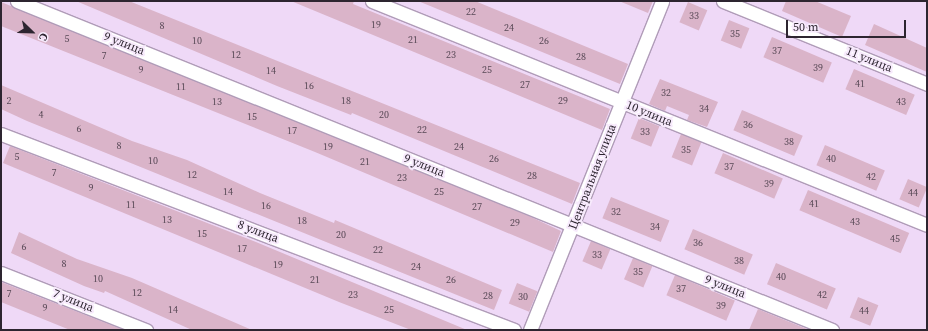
<!DOCTYPE html>
<meta charset="utf-8">
<style>
body{margin:0}
#map{position:relative;width:928px;height:331px;overflow:hidden;background:#efd9f7;font-family:"Source Serif 4",serif}
div>[style]{position:absolute}
.building>*{inset:0;background:#dab4c9;transform-origin:0 0}
.roads{filter:drop-shadow(1px 0 #b09cb8) drop-shadow(-1px 0 #b09cb8) drop-shadow(0 1px #b09cb8) drop-shadow(0 -1px #b09cb8)}
.street>*{height:13px;margin:-6.5px;padding:0 6.5px;transform-origin:6.5px;border-radius:6.5px;background:#fff}
span{translate:-50% -50%;white-space:nowrap;text-align:center;line-height:1.15;-webkit-text-stroke:4px #f7eafc;paint-order:stroke}
.number-label{font-size:10px;color:#584956}
.number-label span{-webkit-text-stroke-width:0}
.street-label{font-size:12px;color:#2d2530}
.frame{position:absolute;inset:0;border:2px solid #2d2530;pointer-events:none}
.north{position:absolute;left:12px;top:12px;width:40px;height:40px;-webkit-text-stroke:3px #f7eafc;paint-order:stroke;rotate:113deg;font-size:11px;font-weight:700;line-height:16px;text-align:center;color:#2d2530}
.north::after{content:'';display:block;margin:auto;width:14px;height:18px;background:#2d2530;clip-path:polygon(50% 0,100% 100%,50% 72%,0 100%)}
.scale{position:absolute;left:786px;top:20px;width:120px;height:18px;box-sizing:border-box;border:2px solid #2d2530;border-top:0;padding-left:5px;font-size:12px;line-height:14px;white-space:nowrap;color:#2d2530;-webkit-text-stroke:3px #f7eafc;paint-order:stroke}
</style>
<div id="map">
<div class="building">
<div style="clip-path:polygon(76px 1px,129px 1px,580px 183px,572px 204px,352px 113px,351px 115px,277px 86px)"></div>
<div style="clip-path:polygon(291px 1px,354px 1px,353px 4px,610px 109px,602px 130px)"></div>
<div style="clip-path:polygon(418px 1px,475px 1px,628px 64px,620px 84px)"></div>
<div style="clip-path:polygon(619px 1px,653px 1px,648px 13px)"></div>
<div style="clip-path:polygon(786px 1px,815px 1px,851px 16px,842px 37px,782px 11px)"></div>
<div style="clip-path:polygon(1px 2px,529px 216px,561px 231px,553px 252px,315px 152px,1px 26px)"></div>
<div style="left:688px;top:2px;width:21px;height:22px;rotate:23deg"></div>
<div style="left:729px;top:20px;width:22px;height:22px;rotate:22deg"></div>
<div style="clip-path:polygon(874px 24px,927px 48px,927px 72px,865px 45px)"></div>
<div style="left:772px;top:37px;width:65px;height:22px;rotate:23deg"></div>
<div style="left:854px;top:69px;width:66px;height:22px;rotate:23deg"></div>
<div style="clip-path:polygon(660px 79px,718px 102px,707px 127px,687px 120px,689px 115px,667px 106px,665px 111px,649px 104px)"></div>
<div style="clip-path:polygon(1px 85px,132px 141px,187px 160px,260px 193px,334px 223px,335px 220px,502px 290px,494px 310px,27px 121px,1px 109px)"></div>
<div style="left:742px;top:110px;width:66px;height:22px;rotate:23deg"></div>
<div style="left:639px;top:118px;width:22px;height:22px;rotate:22deg"></div>
<div style="left:681px;top:134px;width:22px;height:25px;rotate:22deg"></div>
<div style="left:825px;top:145px;width:65px;height:22px;rotate:23deg"></div>
<div style="clip-path:polygon(10px 146px,256px 242px,467px 330px,411px 330px,339px 302px,3px 163px)"></div>
<div style="left:723px;top:153px;width:65px;height:22px;rotate:23deg"></div>
<div style="left:908px;top:179px;width:21px;height:22px;rotate:23deg"></div>
<div style="left:808px;top:190px;width:110px;height:22px;rotate:23deg"></div>
<div style="left:611px;top:197px;width:63px;height:23px;rotate:22deg"></div>
<div style="left:693px;top:229px;width:65px;height:22px;rotate:23deg"></div>
<div style="clip-path:polygon(19px 232px,77px 259px,132px 278px,252px 330px,192px 330px,105px 291px,104px 293px,84px 286px,11px 253px)"></div>
<div style="left:591px;top:241px;width:21px;height:22px;rotate:23deg"></div>
<div style="left:633px;top:258px;width:21px;height:23px;rotate:23deg"></div>
<div style="left:776px;top:263px;width:65px;height:23px;rotate:23deg"></div>
<div style="left:675px;top:275px;width:65px;height:22px;rotate:23deg"></div>
<div style="clip-path:polygon(1px 282px,124px 330px,70px 330px,1px 302px)"></div>
<div style="left:517px;top:283px;width:22px;height:22px;rotate:22deg"></div>
<div style="left:858px;top:297px;width:22px;height:22px;rotate:22deg"></div>
<div style="clip-path:polygon(758px 309px,807px 329px,807px 330px,749px 330px)"></div>
</div>
<div class="roads">
<div class="street">
<div style="left:17px;top:1px;width:879px;rotate:21.98deg"></div>
<div style="left:372px;top:1px;width:598px;rotate:21.98deg"></div>
<div style="left:723px;top:1px;width:220px;rotate:22.1deg"></div>
<div style="left:1px;top:134px;width:549px;rotate:20.91deg"></div>
<div style="left:1px;top:273px;width:156px;rotate:21.5deg"></div>
<div style="left:530px;top:330px;width:354px;rotate:-68.1deg"></div>
</div>
</div>
<div class="number-label">
<span style="left:471px;top:12px">22</span>
<span style="left:694px;top:16px">33</span>
<span style="left:376px;top:25px">19</span>
<span style="left:162px;top:26px">8</span>
<span style="left:509px;top:28px">24</span>
<span style="left:735px;top:34px">35</span>
<span style="left:67px;top:39px">5</span>
<span style="left:413px;top:40px">21</span>
<span style="left:197px;top:41px">10</span>
<span style="left:544px;top:41px">26</span>
<span style="left:777px;top:51px">37</span>
<span style="left:236px;top:55px">12</span>
<span style="left:451px;top:55px">23</span>
<span style="left:104px;top:56px">7</span>
<span style="left:581px;top:57px">28</span>
<span style="left:818px;top:68px">39</span>
<span style="left:141px;top:70px">9</span>
<span style="left:487px;top:70px">25</span>
<span style="left:271px;top:71px">14</span>
<span style="left:860px;top:84px">41</span>
<span style="left:525px;top:85px">27</span>
<span style="left:309px;top:86px">16</span>
<span style="left:181px;top:87px">11</span>
<span style="left:666px;top:93px">32</span>
<span style="left:9px;top:101px">2</span>
<span style="left:346px;top:101px">18</span>
<span style="left:563px;top:101px">29</span>
<span style="left:217px;top:102px">13</span>
<span style="left:901px;top:102px">43</span>
<span style="left:704px;top:109px">34</span>
<span style="left:41px;top:115px">4</span>
<span style="left:384px;top:115px">20</span>
<span style="left:252px;top:117px">15</span>
<span style="left:748px;top:125px">36</span>
<span style="left:79px;top:129px">6</span>
<span style="left:422px;top:130px">22</span>
<span style="left:292px;top:131px">17</span>
<span style="left:645px;top:132px">33</span>
<span style="left:789px;top:142px">38</span>
<span style="left:119px;top:146px">8</span>
<span style="left:328px;top:147px">19</span>
<span style="left:459px;top:147px">24</span>
<span style="left:686px;top:150px">35</span>
<span style="left:17px;top:157px">5</span>
<span style="left:494px;top:159px">26</span>
<span style="left:831px;top:159px">40</span>
<span style="left:153px;top:161px">10</span>
<span style="left:365px;top:162px">21</span>
<span style="left:729px;top:167px">37</span>
<span style="left:54px;top:173px">7</span>
<span style="left:192px;top:175px">12</span>
<span style="left:532px;top:176px">28</span>
<span style="left:871px;top:177px">42</span>
<span style="left:402px;top:178px">23</span>
<span style="left:769px;top:184px">39</span>
<span style="left:91px;top:188px">9</span>
<span style="left:228px;top:192px">14</span>
<span style="left:439px;top:192px">25</span>
<span style="left:913px;top:193px">44</span>
<span style="left:814px;top:204px">41</span>
<span style="left:131px;top:205px">11</span>
<span style="left:266px;top:206px">16</span>
<span style="left:477px;top:207px">27</span>
<span style="left:616px;top:212px">32</span>
<span style="left:167px;top:220px">13</span>
<span style="left:302px;top:221px">18</span>
<span style="left:855px;top:222px">43</span>
<span style="left:515px;top:223px">29</span>
<span style="left:655px;top:227px">34</span>
<span style="left:202px;top:234px">15</span>
<span style="left:341px;top:235px">20</span>
<span style="left:895px;top:239px">45</span>
<span style="left:698px;top:243px">36</span>
<span style="left:24px;top:247px">6</span>
<span style="left:242px;top:249px">17</span>
<span style="left:378px;top:250px">22</span>
<span style="left:597px;top:255px">33</span>
<span style="left:739px;top:261px">38</span>
<span style="left:64px;top:264px">8</span>
<span style="left:278px;top:265px">19</span>
<span style="left:416px;top:267px">24</span>
<span style="left:638px;top:272px">35</span>
<span style="left:781px;top:277px">40</span>
<span style="left:98px;top:279px">10</span>
<span style="left:315px;top:280px">21</span>
<span style="left:451px;top:280px">26</span>
<span style="left:681px;top:289px">37</span>
<span style="left:137px;top:293px">12</span>
<span style="left:9px;top:294px">7</span>
<span style="left:353px;top:295px">23</span>
<span style="left:822px;top:295px">42</span>
<span style="left:488px;top:296px">28</span>
<span style="left:523px;top:297px">30</span>
<span style="left:721px;top:306px">39</span>
<span style="left:45px;top:308px">9</span>
<span style="left:173px;top:310px">14</span>
<span style="left:389px;top:310px">25</span>
<span style="left:864px;top:311px">44</span>
</div>
<div class="street-label">
<span style="left:124px;top:44px;rotate:22deg">9 улица</span>
<span style="left:869px;top:60px;rotate:22deg">11 улица</span>
<span style="left:649px;top:114px;rotate:22deg">10 улица</span>
<span style="left:424px;top:166px;rotate:22deg">9 улица</span>
<span style="left:593px;top:177px;rotate:-69deg">Центральная улица</span>
<span style="left:258px;top:232px;rotate:21deg">8 улица</span>
<span style="left:725px;top:287px;rotate:22deg">9 улица</span>
<span style="left:73px;top:301px;rotate:22deg">7 улица</span>
</div>
<div class="frame"></div>
<div class="north">С</div>
<div class="scale">50 m</div>
</div>
